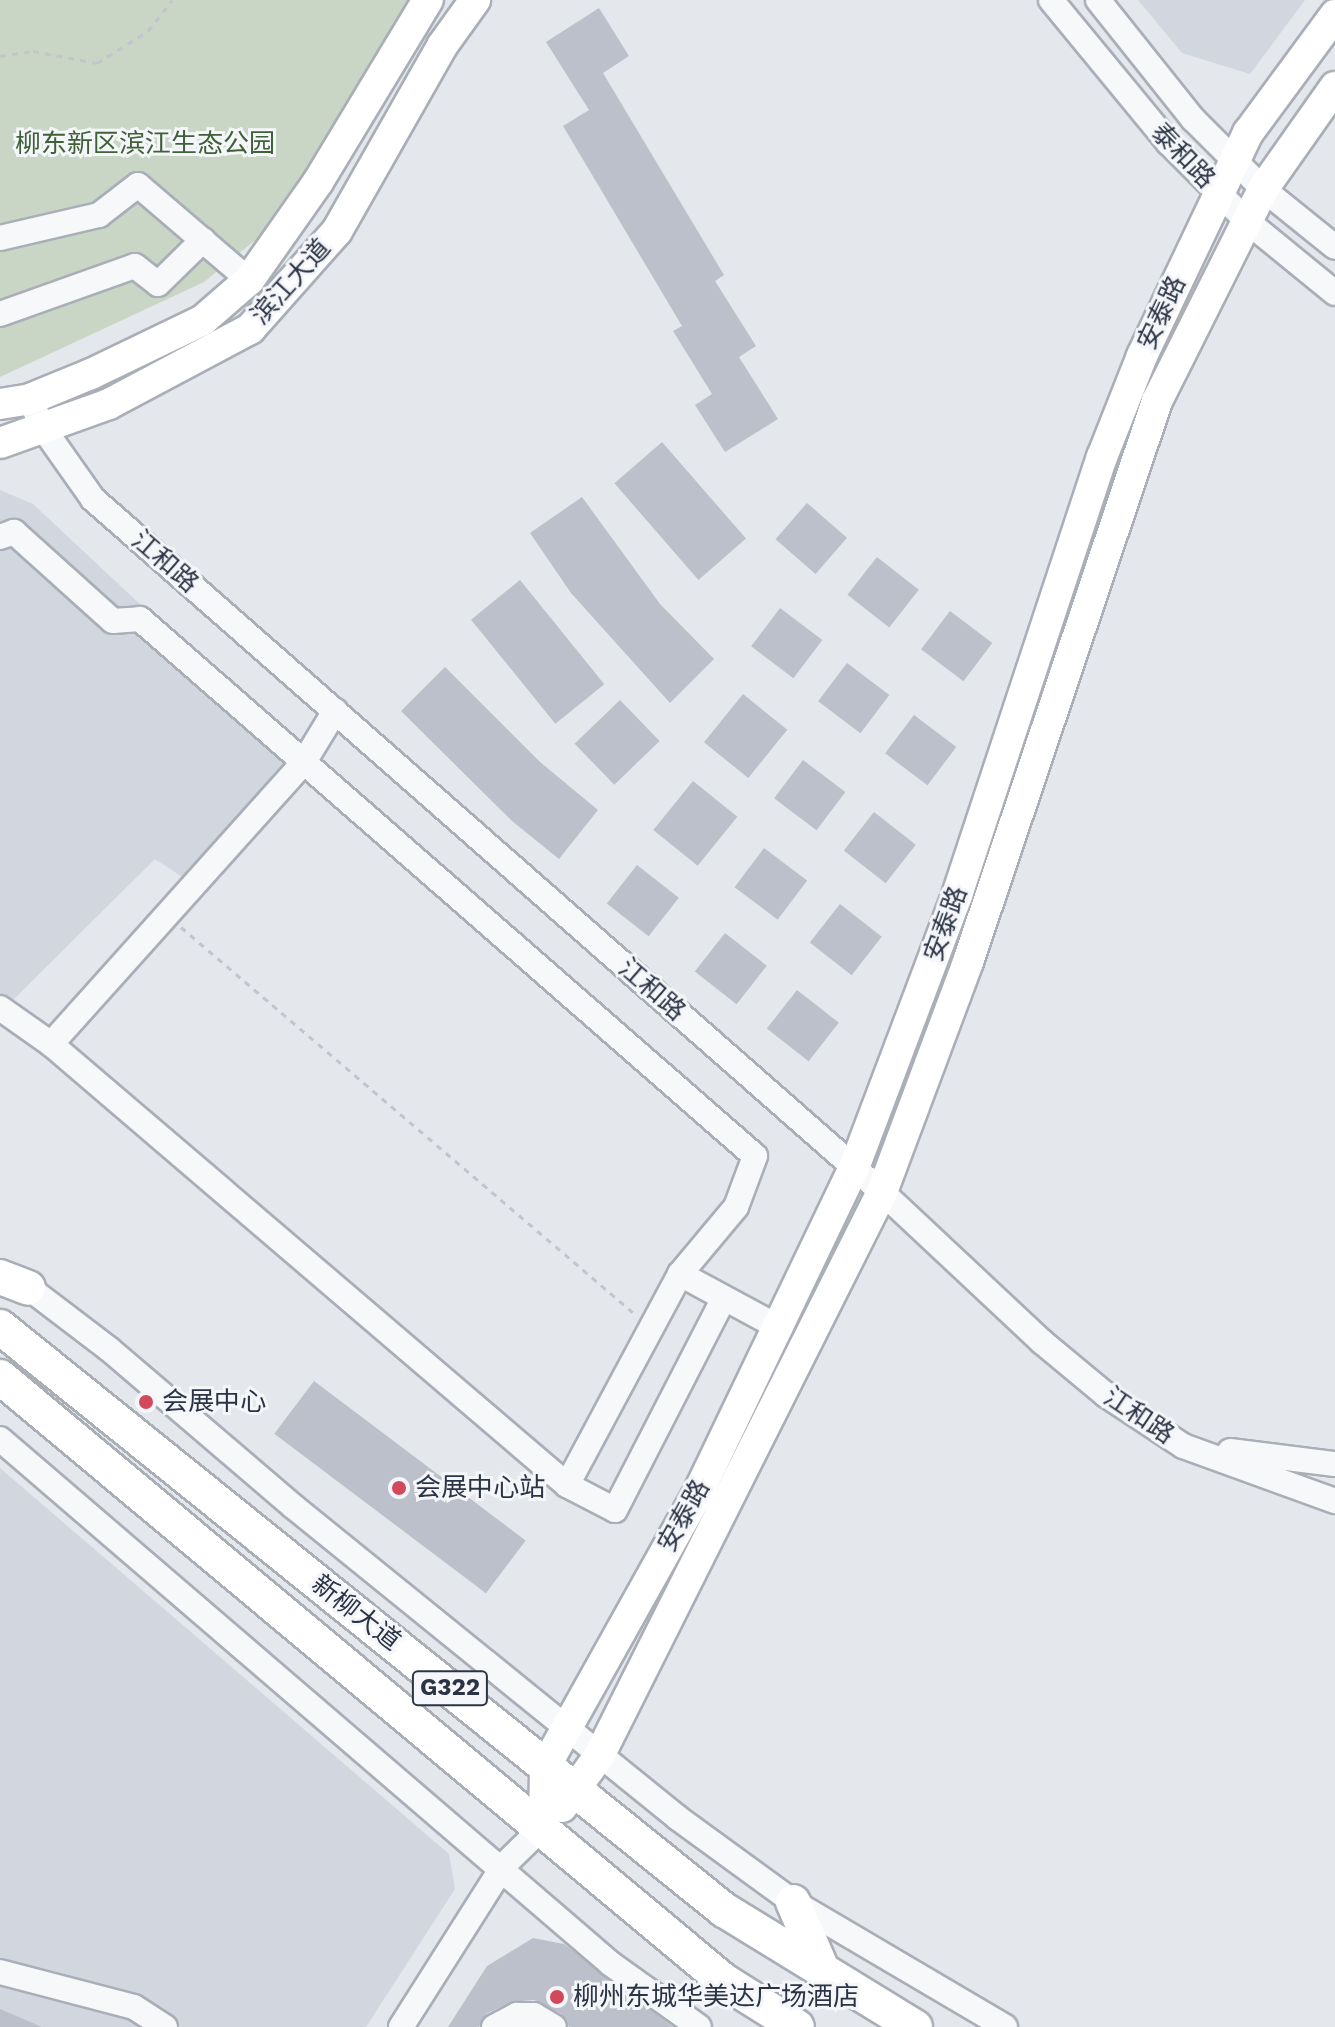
<!DOCTYPE html>
<meta charset="utf-8">
<style>
body{margin:0}
#map{position:relative;width:1335px;height:2027px;overflow:hidden;background:#e4e7ec;font-family:"Work Sans","Noto Sans SC",sans-serif}
div>[style]{position:absolute}
.built>*{inset:0;background:#d2d6de}
.green>*{inset:0;background:#c9d6c5}
.building>*{inset:0;background:#bbc0ca;transform-origin:0 0}
.path>*{height:3px;margin-top:-1.5px;transform-origin:0;background:repeating-linear-gradient(90deg,#c2c5cb 0 6px,transparent 0 12px)}
.roads{filter:drop-shadow(2px 0 #a9aeb7) drop-shadow(-2px 0 #a9aeb7) drop-shadow(0 2px #a9aeb7) drop-shadow(0 -2px #a9aeb7)}
.minor>*{height:24px;margin:-12px;padding:0 12px;transform-origin:12px;border-radius:12px;background:#f7f8fa}
.major>*{height:30px;margin:-15px;padding:0 15px;transform-origin:15px;border-radius:15px;background:#fff}
.highway>*{height:34px;margin:-17px;padding:0 17px;transform-origin:17px;border-radius:17px;background:#fff}
.dots>*{width:22px;height:22px;translate:-50% -50%;box-sizing:border-box;border:4px solid #f4f6f9;border-radius:50%}
span{translate:-50% -50%;white-space:nowrap;text-align:center;line-height:1.15;-webkit-text-stroke:6px #f4f6f9;paint-order:stroke}
.shield-label span{padding:2px 6px;background:#f4f6f9;border:2px solid;border-radius:6px;-webkit-text-stroke-width:0}
.shield-label{font-size:24px;color:#2b3445;font-weight:700}
.park-label{font-size:26px;color:#3f6138}
.street-label{font-size:26px;color:#2b3445}
.poi-label{font-size:26px;color:#2b3445}
.left{translate:0 -50%;text-align:left}
</style>
<div id="map">
<div class="built">
<div style="clip-path:polygon(1138px 0,1305px 0,1250px 74px,1182px 53px)"></div>
<div style="clip-path:polygon(0 490px,33px 504px,300px 754px,187px 880px,155px 859px,6px 1007px,0 1002px)"></div>
<div style="clip-path:polygon(0 1468px,449px 1854px,455px 1889px,366px 2027px,0 2027px)"></div>
</div>
<div class="green">
<div style="clip-path:polygon(0 0,417px 0,264px 233px,204px 282px,0 377px)"></div>
</div>
<div class="building">
<div style="clip-path:polygon(599px 8px,629px 56px,603px 73px,724px 275px,715px 281px,756px 346px,739px 357px,778px 419px,725px 452px,695px 405px,712px 394px,673px 331px,682px 326px,563px 126px,589px 110px,546px 42px)"></div>
<div style="left:662px;top:442px;width:128px;height:63px;rotate:49deg"></div>
<div style="clip-path:polygon(582px 497px,660px 604px,714px 659px,670px 703px,571px 593px,530px 533px)"></div>
<div style="left:807px;top:503px;width:53px;height:48px;rotate:41deg"></div>
<div style="left:877px;top:557px;width:53px;height:48px;rotate:38deg"></div>
<div style="left:520px;top:580px;width:134px;height:63px;rotate:51deg"></div>
<div style="left:780px;top:608px;width:53px;height:48px;rotate:37deg"></div>
<div style="left:950px;top:611px;width:53px;height:48px;rotate:37deg"></div>
<div style="left:847px;top:663px;width:53px;height:48px;rotate:37deg"></div>
<div style="clip-path:polygon(445px 667px,540px 762px,598px 810px,559px 859px,512px 821px,401px 711px)"></div>
<div style="left:743px;top:694px;width:57px;height:62px;rotate:39deg"></div>
<div style="left:620px;top:700px;width:57px;height:63px;rotate:46deg"></div>
<div style="left:914px;top:715px;width:53px;height:48px;rotate:37deg"></div>
<div style="left:803px;top:760px;width:53px;height:48px;rotate:37deg"></div>
<div style="left:693px;top:781px;width:57px;height:63px;rotate:39deg"></div>
<div style="left:874px;top:812px;width:53px;height:49px;rotate:38deg"></div>
<div style="left:764px;top:848px;width:54px;height:49px;rotate:37deg"></div>
<div style="left:637px;top:865px;width:53px;height:49px;rotate:38deg"></div>
<div style="left:840px;top:904px;width:53px;height:49px;rotate:38deg"></div>
<div style="left:725px;top:933px;width:53px;height:49px;rotate:38deg"></div>
<div style="left:797px;top:990px;width:53px;height:49px;rotate:38deg"></div>
<div style="left:314px;top:1381px;width:265px;height:66px;rotate:37deg"></div>
<div style="clip-path:polygon(533px 1938px,564px 1944px,673px 2027px,569px 2027px,562px 2014px,534px 2000px,510px 2002px,486px 2014px,479px 2027px,448px 2027px,487px 1966px)"></div>
<div style="clip-path:polygon(0 2009px,42px 2027px,0 2027px)"></div>
</div>
<div class="path">
<div style="left:0;top:56px;width:33px;rotate:-9deg"></div>
<div style="left:33px;top:51px;width:65px;rotate:10.6deg"></div>
<div style="left:97px;top:63px;width:60px;rotate:-32.1deg"></div>
<div style="left:148px;top:31px;width:39px;rotate:-52deg"></div>
<div style="left:181px;top:927px;width:597px;rotate:40.45deg"></div>
</div>
<div class="roads">
<div class="minor">
<div style="left:1051px;top:0;width:185px;rotate:50.5deg"></div>
<div style="left:1169px;top:143px;width:112px;rotate:45deg"></div>
<div style="left:1248px;top:222px;width:112px;rotate:39.2deg"></div>
<div style="left:1098px;top:0;width:152px;rotate:51.4deg"></div>
<div style="left:1193px;top:119px;width:99px;rotate:45deg"></div>
<div style="left:1263px;top:189px;width:92px;rotate:38.9deg"></div>
<div style="left:0;top:238px;width:102px;rotate:-13.1deg"></div>
<div style="left:99px;top:215px;width:49px;rotate:-37.6deg"></div>
<div style="left:138px;top:185px;width:146px;rotate:40.6deg"></div>
<div style="left:0;top:314px;width:143px;rotate:-19.6deg"></div>
<div style="left:135px;top:266px;width:29px;rotate:38deg"></div>
<div style="left:158px;top:284px;width:63px;rotate:-44.4deg"></div>
<div style="left:30px;top:399px;width:32px;rotate:66deg"></div>
<div style="left:43px;top:428px;width:87px;rotate:54.8deg"></div>
<div style="left:93px;top:499px;width:1050px;rotate:41.29deg"></div>
<div style="left:882px;top:1192px;width:218px;rotate:43.1deg"></div>
<div style="left:1041px;top:1341px;width:85px;rotate:39.7deg"></div>
<div style="left:1106px;top:1395px;width:92px;rotate:33.5deg"></div>
<div style="left:1183px;top:1446px;width:162px;rotate:19.9deg"></div>
<div style="left:0;top:537px;width:15px;rotate:-20deg"></div>
<div style="left:14px;top:532px;width:133px;rotate:42deg"></div>
<div style="left:113px;top:621px;width:27px;rotate:-4deg"></div>
<div style="left:140px;top:619px;width:816px;rotate:41.13deg"></div>
<div style="left:755px;top:1156px;width:54px;rotate:110.4deg"></div>
<div style="left:736px;top:1207px;width:87px;rotate:129.9deg"></div>
<div style="left:0;top:1008px;width:62px;rotate:35.2deg"></div>
<div style="left:51px;top:1044px;width:679px;rotate:40.52deg"></div>
<div style="left:567px;top:1485px;width:54px;rotate:27.5deg"></div>
<div style="left:615px;top:1510px;width:238px;rotate:-62.8deg"></div>
<div style="left:51px;top:1044px;width:379px;rotate:-48.1deg"></div>
<div style="left:304px;top:762px;width:60px;rotate:-58.7deg"></div>
<div style="left:17px;top:1279px;width:116px;rotate:37.3deg"></div>
<div style="left:109px;top:1349px;width:243px;rotate:40.5deg"></div>
<div style="left:294px;top:1507px;width:494px;rotate:39deg"></div>
<div style="left:678px;top:1818px;width:142px;rotate:36.1deg"></div>
<div style="left:793px;top:1902px;width:246px;rotate:30.5deg"></div>
<div style="left:0;top:1439px;width:806px;rotate:40.67deg"></div>
<div style="left:611px;top:1964px;width:108px;rotate:35.6deg"></div>
<div style="left:1230px;top:1451px;width:106px;rotate:7.1deg"></div>
<div style="left:567px;top:1485px;width:239px;rotate:-61.8deg"></div>
<div style="left:680px;top:1274px;width:114px;rotate:28.4deg"></div>
<div style="left:0;top:1972px;width:138px;rotate:14.6deg"></div>
<div style="left:134px;top:2007px;width:37px;rotate:33deg"></div>
<div style="left:401px;top:2027px;width:191px;rotate:-57.6deg"></div>
<div style="left:503px;top:1866px;width:57px;rotate:-44.3deg"></div>
<div style="left:494px;top:2027px;width:26px;rotate:-28deg"></div>
<div style="left:517px;top:2015px;width:17px"></div>
<div style="left:534px;top:2015px;width:23px;rotate:31deg"></div>
</div>
<div class="major">
<div style="left:0;top:404px;width:30px;rotate:-9deg"></div>
<div style="left:30px;top:399px;width:66px;rotate:-22.3deg"></div>
<div style="left:91px;top:374px;width:124px;rotate:-25.7deg"></div>
<div style="left:203px;top:320px;width:61px;rotate:-41deg"></div>
<div style="left:249px;top:280px;width:120px;rotate:-54.9deg"></div>
<div style="left:318px;top:182px;width:213px;rotate:-58.9deg"></div>
<div style="left:0;top:443px;width:116px;rotate:-19.7deg"></div>
<div style="left:109px;top:404px;width:160px;rotate:-28deg"></div>
<div style="left:250px;top:329px;width:131px;rotate:-48.4deg"></div>
<div style="left:337px;top:231px;width:213px;rotate:-60.4deg"></div>
<div style="left:442px;top:46px;width:57px;rotate:-54.3deg"></div>
<div style="left:562px;top:1807px;width:63px;rotate:-54deg"></div>
<div style="left:599px;top:1756px;width:631px;rotate:-63.35deg"></div>
<div style="left:882px;top:1192px;width:246px;rotate:-69.5deg"></div>
<div style="left:968px;top:962px;width:592px;rotate:-71.38deg"></div>
<div style="left:1157px;top:401px;width:237px;rotate:-63.4deg"></div>
<div style="left:1263px;top:189px;width:125px;rotate:-54.8deg"></div>
<div style="left:544px;top:1826px;width:59px;rotate:-89deg"></div>
<div style="left:545px;top:1767px;width:316px;rotate:-60.8deg"></div>
<div style="left:699px;top:1491px;width:358px;rotate:-64.4deg"></div>
<div style="left:854px;top:1168px;width:292px;rotate:-69.3deg"></div>
<div style="left:957px;top:895px;width:461px;rotate:-71.7deg"></div>
<div style="left:1102px;top:457px;width:109px;rotate:-68.4deg"></div>
<div style="left:1142px;top:356px;width:247px;rotate:-64.6deg"></div>
<div style="left:1248px;top:133px;width:147px;rotate:-53.6deg"></div>
</div>
<div class="highway">
<div style="left:0;top:1277px;width:30px;rotate:21deg"></div>
<div style="left:0;top:1327px;width:930px;rotate:38.84deg"></div>
<div style="left:724px;top:1910px;width:224px;rotate:31.5deg"></div>
<div style="left:0;top:1377px;width:943px;rotate:39.84deg"></div>
<div style="left:724px;top:1981px;width:86px;rotate:32.2deg"></div>
<div style="left:793px;top:1902px;width:78px;rotate:66.7deg"></div>
</div>
</div>
<div class="dots">
<div style="left:146px;top:1402px;background:#d1495b"></div>
<div style="left:399px;top:1488px;background:#d1495b"></div>
<div style="left:557px;top:1997px;background:#d1495b"></div>
</div>
<div class="shield-label">
<span style="left:450px;top:1688px">G322</span>
</div>
<div class="park-label">
<span style="left:145px;top:144px">柳东新区滨江生态公园</span>
</div>
<div class="street-label">
<span style="left:1183px;top:156px;rotate:46deg">泰和路</span>
<span style="left:291px;top:282px;rotate:-48deg">滨江大道</span>
<span style="left:1162px;top:313px;rotate:-65deg">安泰路</span>
<span style="left:165px;top:562px;rotate:41deg">江和路</span>
<span style="left:946px;top:924px;rotate:-70deg">安泰路</span>
<span style="left:652px;top:990px;rotate:41deg">江和路</span>
<span style="left:1139px;top:1416px;rotate:34deg">江和路</span>
<span style="left:684px;top:1516px;rotate:-61deg">安泰路</span>
<span style="left:356px;top:1613px;rotate:38deg">新柳大道</span>
</div>
<div class="poi-label">
<span class="left" style="left:162px;top:1402px">会展中心</span>
<span class="left" style="left:415px;top:1488px">会展中心站</span>
<span class="left" style="left:573px;top:1997px">柳州东城华美达广场酒店</span>
</div>
</div>
